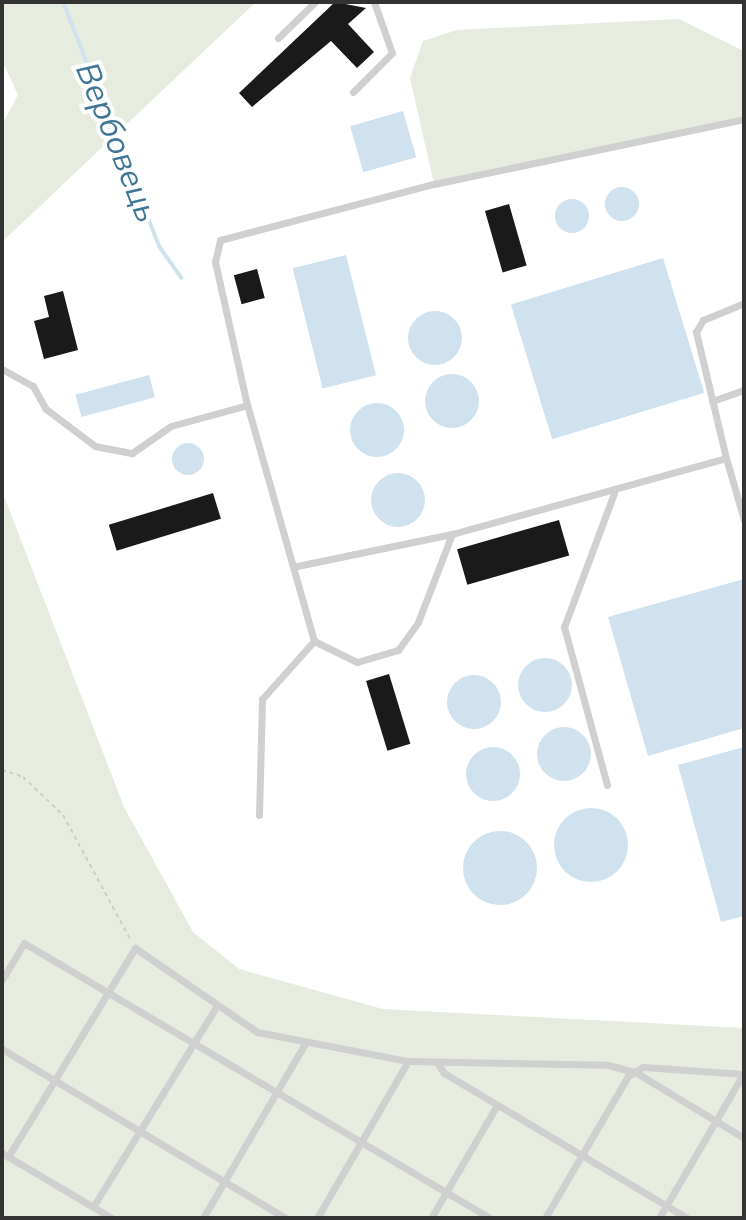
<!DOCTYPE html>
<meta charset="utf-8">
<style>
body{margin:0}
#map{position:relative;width:746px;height:1220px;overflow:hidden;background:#fff;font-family:Mulish,sans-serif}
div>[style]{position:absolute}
.green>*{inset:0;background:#e6ecdf}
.water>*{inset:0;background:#cfe2ee;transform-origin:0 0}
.round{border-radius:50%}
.stream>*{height:4px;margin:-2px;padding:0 2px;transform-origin:2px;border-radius:2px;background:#cfe2ee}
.building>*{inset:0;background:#1a1a1a;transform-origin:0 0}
.path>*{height:2px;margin-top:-1px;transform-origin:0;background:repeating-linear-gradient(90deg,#cdcdcd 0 4px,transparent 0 8px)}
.lane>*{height:7px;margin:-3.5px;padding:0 3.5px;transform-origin:3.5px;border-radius:3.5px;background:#d0d0d0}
span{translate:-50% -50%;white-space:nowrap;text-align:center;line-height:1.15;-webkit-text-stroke:8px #fff;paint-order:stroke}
.water-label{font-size:32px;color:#3f7597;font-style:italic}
.frame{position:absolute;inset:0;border:4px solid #333;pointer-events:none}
</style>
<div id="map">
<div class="green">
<div style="clip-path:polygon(2px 2px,256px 2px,2px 242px,2px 125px,18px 95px,2px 60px)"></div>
<div style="clip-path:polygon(679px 19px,744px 51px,744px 119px,434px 184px,410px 78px,423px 41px,457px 30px)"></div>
<div style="clip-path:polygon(2px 491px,124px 807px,193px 932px,239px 969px,383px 1009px,744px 1028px,744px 1218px,2px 1218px)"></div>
</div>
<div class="water">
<div style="left:403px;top:111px;width:48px;height:55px;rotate:74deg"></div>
<div class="round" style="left:605px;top:187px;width:34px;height:34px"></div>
<div class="round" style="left:555px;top:199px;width:34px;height:34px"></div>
<div style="left:346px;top:255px;width:124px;height:55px;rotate:76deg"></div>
<div style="left:663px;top:258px;width:141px;height:159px;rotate:73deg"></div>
<div class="round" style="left:408px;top:311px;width:54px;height:54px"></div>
<div class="round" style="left:425px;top:374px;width:54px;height:54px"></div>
<div style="left:149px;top:375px;width:23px;height:76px;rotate:75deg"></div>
<div class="round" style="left:350px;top:403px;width:54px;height:54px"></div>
<div class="round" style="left:172px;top:443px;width:32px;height:32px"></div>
<div class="round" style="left:371px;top:473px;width:54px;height:54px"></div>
<div style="clip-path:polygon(744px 579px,744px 728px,648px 756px,608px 617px)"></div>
<div class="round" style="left:518px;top:658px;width:54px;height:54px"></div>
<div class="round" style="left:447px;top:675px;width:54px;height:54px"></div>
<div class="round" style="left:537px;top:727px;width:54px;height:54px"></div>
<div class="round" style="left:466px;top:747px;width:54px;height:54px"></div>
<div style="clip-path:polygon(744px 747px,744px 916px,721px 922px,678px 765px)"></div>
<div class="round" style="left:554px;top:808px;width:74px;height:74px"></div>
<div class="round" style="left:463px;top:831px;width:74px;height:74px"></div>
</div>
<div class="stream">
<div style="left:63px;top:2px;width:262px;rotate:68.5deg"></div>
<div style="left:159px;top:246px;width:39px;rotate:55deg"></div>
</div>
<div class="building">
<div style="clip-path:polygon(335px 2px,366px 8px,348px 24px,374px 52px,357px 68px,331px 41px,252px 107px,239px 93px)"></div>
<div style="left:509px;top:204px;width:64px;height:25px;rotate:74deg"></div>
<div style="left:257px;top:269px;width:30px;height:24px;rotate:75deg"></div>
<div style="clip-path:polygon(63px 291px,78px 350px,44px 359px,34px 321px,49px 317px,44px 296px)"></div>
<div style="left:213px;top:493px;width:27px;height:109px;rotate:73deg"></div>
<div style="left:559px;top:520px;width:37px;height:106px;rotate:74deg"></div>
<div style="left:389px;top:674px;width:73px;height:24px;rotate:73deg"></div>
</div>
<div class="path">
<div style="left:2px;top:770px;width:22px;rotate:18deg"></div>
<div style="left:23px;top:777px;width:55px;rotate:43.5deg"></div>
<div style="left:63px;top:815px;width:141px;rotate:61.6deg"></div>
</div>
<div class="lane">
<div style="left:278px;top:38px;width:52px;rotate:-44.2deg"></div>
<div style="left:353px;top:92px;width:55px;rotate:-45deg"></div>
<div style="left:392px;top:53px;width:54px;rotate:-109.4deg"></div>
<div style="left:2px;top:369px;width:35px;rotate:29deg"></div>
<div style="left:33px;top:386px;width:26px;rotate:61deg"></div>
<div style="left:46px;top:409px;width:61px;rotate:37.1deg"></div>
<div style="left:95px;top:446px;width:38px;rotate:11deg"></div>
<div style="left:132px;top:453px;width:47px;rotate:-34.7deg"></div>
<div style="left:171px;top:426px;width:79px;rotate:-15.4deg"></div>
<div style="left:712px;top:401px;width:34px;rotate:-19deg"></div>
<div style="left:726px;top:458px;width:65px;rotate:73.8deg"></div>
<div style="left:297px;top:566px;width:158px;rotate:-11.7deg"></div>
<div style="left:452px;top:534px;width:284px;rotate:-15.5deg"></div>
<div style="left:726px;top:458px;width:130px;rotate:-103.4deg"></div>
<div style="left:696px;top:332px;width:14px;rotate:-60deg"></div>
<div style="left:703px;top:320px;width:44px;rotate:-22.5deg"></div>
<div style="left:314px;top:641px;width:48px;rotate:26deg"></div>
<div style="left:357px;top:662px;width:43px;rotate:-16.3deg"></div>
<div style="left:398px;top:650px;width:34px;rotate:-54deg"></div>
<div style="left:418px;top:622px;width:94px;rotate:-68.9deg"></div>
<div style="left:607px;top:785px;width:164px;rotate:-105.2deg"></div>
<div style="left:564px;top:627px;width:143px;rotate:-69.5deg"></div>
<div style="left:259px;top:815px;width:116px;rotate:-88.5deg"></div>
<div style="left:262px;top:699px;width:78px;rotate:-48.1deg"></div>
<div style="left:314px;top:641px;width:245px;rotate:-105.8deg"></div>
<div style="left:247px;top:405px;width:147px;rotate:-102.6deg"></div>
<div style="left:215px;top:262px;width:23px;rotate:-77deg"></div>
<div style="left:220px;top:240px;width:221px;rotate:-14.7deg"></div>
<div style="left:434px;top:184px;width:317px;rotate:-11.8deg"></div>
<div style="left:2px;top:980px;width:43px;rotate:-59.3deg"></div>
<div style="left:24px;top:943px;width:541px;rotate:30.55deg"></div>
<div style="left:2px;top:1049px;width:330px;rotate:30.8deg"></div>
<div style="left:437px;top:1062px;width:13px;rotate:58deg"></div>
<div style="left:444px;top:1073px;width:283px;rotate:30.8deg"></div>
<div style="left:2px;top:1153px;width:128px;rotate:30.6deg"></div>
<div style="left:8px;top:1157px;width:245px;rotate:-58.7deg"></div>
<div style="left:135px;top:948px;width:148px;rotate:34.5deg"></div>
<div style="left:257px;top:1032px;width:154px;rotate:10.9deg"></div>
<div style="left:408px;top:1061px;width:200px;rotate:1.1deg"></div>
<div style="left:608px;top:1065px;width:28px;rotate:15deg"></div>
<div style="left:635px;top:1072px;width:127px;rotate:31.2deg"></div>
<div style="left:93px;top:1207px;width:235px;rotate:-58.4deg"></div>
<div style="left:203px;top:1218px;width:204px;rotate:-59.7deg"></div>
<div style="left:317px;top:1218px;width:181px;rotate:-59.9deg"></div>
<div style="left:431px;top:1218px;width:131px;rotate:-59.7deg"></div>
<div style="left:545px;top:1218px;width:164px;rotate:-59.7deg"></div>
<div style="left:628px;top:1076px;width:17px;rotate:-31deg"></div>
<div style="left:643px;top:1067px;width:101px;rotate:4deg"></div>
<div style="left:659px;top:1218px;width:167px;rotate:-59.7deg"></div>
</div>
<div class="water-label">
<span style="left:118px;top:142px;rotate:68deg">Вербовець</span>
</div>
<div class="frame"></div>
</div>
